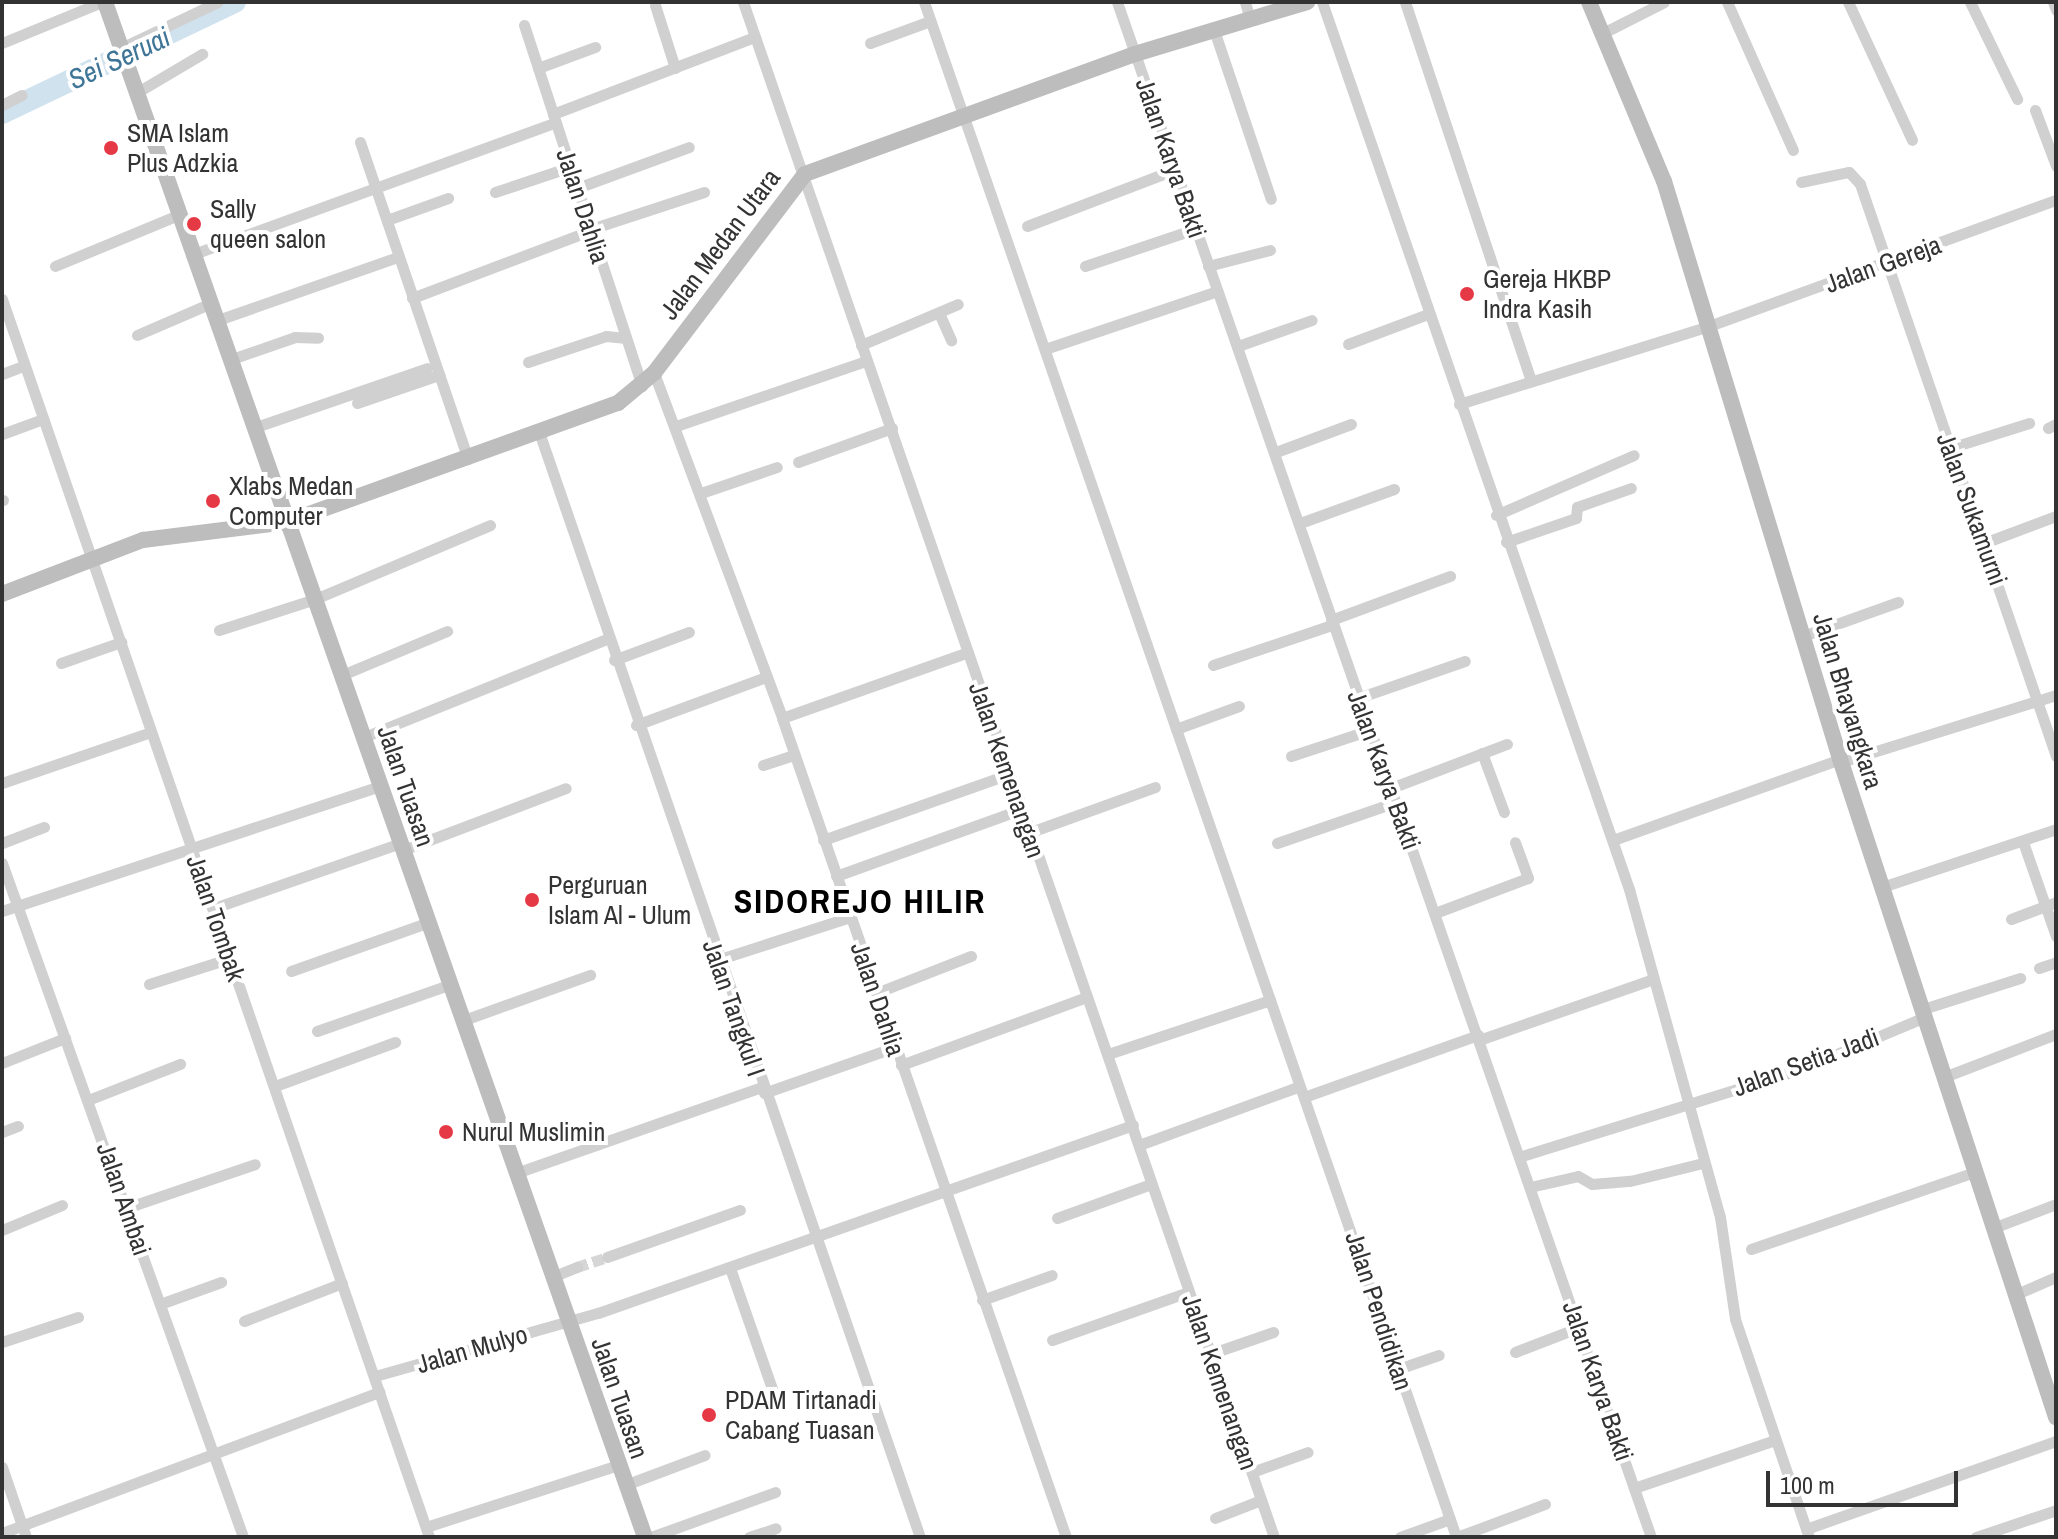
<!DOCTYPE html>
<style>
body{margin:0}
#map{position:relative;width:2058px;height:1539px;overflow:hidden;background:#fff;font-family:"Archivo Narrow",sans-serif}
div>[style]{position:absolute}
.river>*{height:22px;margin:-11px;padding:0 11px;transform-origin:11px;border-radius:11px;background:#cfe2ee}
.street-tunnel>*{height:11px;margin-top:-5.5px;transform-origin:0;background:repeating-linear-gradient(90deg,#d6d6d6 0 11px,transparent 0 16.5px)}
.street>*{height:11px;margin:-5.5px;padding:0 5.5px;transform-origin:5.5px;border-radius:5.5px;background:#d0d0d0}
.secondary>*{height:16px;margin:-8px;padding:0 8px;transform-origin:8px;border-radius:8px;background:#bdbdbd}
.dots>*{width:22px;height:22px;translate:-50% -50%;box-sizing:border-box;border:4px solid #fff;border-radius:50%}
span{translate:-50% -50%;white-space:nowrap;text-align:center;line-height:1.15;-webkit-text-stroke:8px #fff;paint-order:stroke}
.poi-label{font-size:26px;color:#333}
.left{translate:0 -50%;text-align:left}
.street-label{font-size:26px;color:#333}
.water-label{font-size:28px;color:#3f7597;font-style:italic}
.district-label{font-size:34px;color:#000;font-weight:700;letter-spacing:2px}
.frame{position:absolute;inset:0;border:4px solid #333;pointer-events:none}
.scale{position:absolute;left:1766px;top:1471px;width:192px;height:36px;box-sizing:border-box;border:4px solid #333;border-top:0;padding-left:10px;font-size:24px;line-height:28px;white-space:nowrap;color:#333;-webkit-text-stroke:6px #fff;paint-order:stroke}
</style>
<div id="map">
<div class="river">
<div style="left:2px;top:113px;width:258px;rotate:-25.5deg"></div>
</div>
<div class="street-tunnel">
<div style="left:577px;top:1267px;width:32px;rotate:-18deg"></div>
</div>
<div class="street">
<div style="left:743px;top:2px;width:1624px;rotate:70.92deg"></div>
<div style="left:924px;top:2px;width:1625px;rotate:70.88deg"></div>
<div style="left:1117px;top:2px;width:1625px;rotate:70.82deg"></div>
<div style="left:1245px;top:2px;width:18px;rotate:74deg"></div>
<div style="left:1322px;top:2px;width:939px;rotate:70.91deg"></div>
<div style="left:1629px;top:889px;width:340px;rotate:74.5deg"></div>
<div style="left:1720px;top:1217px;width:103px;rotate:81.6deg"></div>
<div style="left:1735px;top:1319px;width:230px;rotate:71.3deg"></div>
<div style="left:1405px;top:2px;width:399px;rotate:71.6deg"></div>
<div style="left:1727px;top:2px;width:162px;rotate:66deg"></div>
<div style="left:1848px;top:2px;width:152px;rotate:65.1deg"></div>
<div style="left:1970px;top:2px;width:108px;rotate:64.1deg"></div>
<div style="left:2053px;top:2px;width:9px;rotate:69deg"></div>
<div style="left:655px;top:5px;width:66px;rotate:72.4deg"></div>
<div style="left:524px;top:25px;width:380px;rotate:71.9deg"></div>
<div style="left:1214px;top:30px;width:178px;rotate:71.4deg"></div>
<div style="left:1603px;top:33px;width:68px;rotate:-26.9deg"></div>
<div style="left:2px;top:43px;width:108px;rotate:-22.3deg"></div>
<div style="left:870px;top:43px;width:64px;rotate:-20.1deg"></div>
<div style="left:121px;top:48px;width:107px;rotate:-25.4deg"></div>
<div style="left:538px;top:68px;width:61px;rotate:-20.2deg"></div>
<div style="left:136px;top:93px;width:77px;rotate:-30.6deg"></div>
<div style="left:2px;top:105px;width:22px;rotate:-27deg"></div>
<div style="left:2035px;top:110px;width:60px;rotate:69.4deg"></div>
<div style="left:553px;top:114px;width:216px;rotate:-20.9deg"></div>
<div style="left:360px;top:142px;width:335px;rotate:71.2deg"></div>
<div style="left:1801px;top:182px;width:49px;rotate:-11.8deg"></div>
<div style="left:1849px;top:172px;width:16px;rotate:47deg"></div>
<div style="left:1860px;top:184px;width:605px;rotate:71.09deg"></div>
<div style="left:577px;top:188px;width:119px;rotate:-20.1deg"></div>
<div style="left:495px;top:192px;width:79px;rotate:-18.4deg"></div>
<div style="left:387px;top:220px;width:65px;rotate:-19.8deg"></div>
<div style="left:1027px;top:226px;width:157px;rotate:-20.9deg"></div>
<div style="left:591px;top:229px;width:119px;rotate:-18.1deg"></div>
<div style="left:191px;top:255px;width:388px;rotate:-20deg"></div>
<div style="left:55px;top:266px;width:133px;rotate:-22.5deg"></div>
<div style="left:1085px;top:266px;width:116px;rotate:-18.6deg"></div>
<div style="left:1208px;top:266px;width:64px;rotate:-14.5deg"></div>
<div style="left:412px;top:298px;width:192px;rotate:-20.7deg"></div>
<div style="left:2px;top:299px;width:1310px;rotate:70.97deg"></div>
<div style="left:939px;top:313px;width:30px;rotate:66deg"></div>
<div style="left:215px;top:321px;width:194px;rotate:-19.3deg"></div>
<div style="left:137px;top:335px;width:78px;rotate:-23.3deg"></div>
<div style="left:1348px;top:344px;width:85px;rotate:-20.6deg"></div>
<div style="left:861px;top:345px;width:105px;rotate:-22.9deg"></div>
<div style="left:1238px;top:346px;width:78px;rotate:-19.4deg"></div>
<div style="left:1045px;top:349px;width:182px;rotate:-18.6deg"></div>
<div style="left:229px;top:360px;width:70px;rotate:-19.2deg"></div>
<div style="left:295px;top:337px;width:23px;rotate:2deg"></div>
<div style="left:528px;top:362px;width:82px;rotate:-18.4deg"></div>
<div style="left:606px;top:336px;width:20px;rotate:6deg"></div>
<div style="left:654px;top:373px;width:368px;rotate:69.6deg"></div>
<div style="left:782px;top:718px;width:867px;rotate:70.88deg"></div>
<div style="left:2px;top:374px;width:22px;rotate:-21deg"></div>
<div style="left:357px;top:403px;width:87px;rotate:-18.9deg"></div>
<div style="left:1459px;top:404px;width:262px;rotate:-17.3deg"></div>
<div style="left:1709px;top:326px;width:369px;rotate:-20deg"></div>
<div style="left:676px;top:426px;width:201px;rotate:-18.9deg"></div>
<div style="left:253px;top:428px;width:184px;rotate:-19deg"></div>
<div style="left:2048px;top:428px;width:9px;rotate:-27deg"></div>
<div style="left:539px;top:432px;width:1169px;rotate:70.98deg"></div>
<div style="left:2px;top:434px;width:44px;rotate:-20.1deg"></div>
<div style="left:1950px;top:448px;width:83px;rotate:-17.6deg"></div>
<div style="left:1276px;top:452px;width:80px;rotate:-20.5deg"></div>
<div style="left:798px;top:462px;width:100px;rotate:-19.9deg"></div>
<div style="left:701px;top:493px;width:80px;rotate:-18.9deg"></div>
<div style="left:2px;top:500px;width:1px"></div>
<div style="left:1496px;top:515px;width:150px;rotate:-23.5deg"></div>
<div style="left:1300px;top:523px;width:100px;rotate:-19.9deg"></div>
<div style="left:1506px;top:542px;width:74px;rotate:-18.9deg"></div>
<div style="left:1576px;top:518px;width:11px;rotate:-85deg"></div>
<div style="left:1577px;top:507px;width:57px;rotate:-19.4deg"></div>
<div style="left:1984px;top:543px;width:77px;rotate:-20.6deg"></div>
<div style="left:1331px;top:620px;width:127px;rotate:-20.3deg"></div>
<div style="left:219px;top:630px;width:101px;rotate:-17.9deg"></div>
<div style="left:315px;top:599px;width:190px;rotate:-22.9deg"></div>
<div style="left:1803px;top:636px;width:101px;rotate:-19.7deg"></div>
<div style="left:614px;top:660px;width:80px;rotate:-20.5deg"></div>
<div style="left:61px;top:663px;width:64px;rotate:-19.3deg"></div>
<div style="left:1213px;top:665px;width:126px;rotate:-18.6deg"></div>
<div style="left:342px;top:675px;width:114px;rotate:-22.7deg"></div>
<div style="left:1358px;top:698px;width:113px;rotate:-19.1deg"></div>
<div style="left:782px;top:718px;width:197px;rotate:-19.5deg"></div>
<div style="left:636px;top:725px;width:139px;rotate:-20.3deg"></div>
<div style="left:1176px;top:729px;width:67px;rotate:-20.1deg"></div>
<div style="left:364px;top:737px;width:262px;rotate:-22deg"></div>
<div style="left:1482px;top:753px;width:63px;rotate:69.6deg"></div>
<div style="left:1291px;top:756px;width:83px;rotate:-18.2deg"></div>
<div style="left:1841px;top:762px;width:225px;rotate:-17.3deg"></div>
<div style="left:763px;top:765px;width:33px;rotate:-18deg"></div>
<div style="left:2px;top:783px;width:157px;rotate:-18.9deg"></div>
<div style="left:1391px;top:788px;width:124px;rotate:-20.8deg"></div>
<div style="left:1028px;top:833px;width:135px;rotate:-19.9deg"></div>
<div style="left:823px;top:840px;width:195px;rotate:-19.5deg"></div>
<div style="left:1613px;top:840px;width:241px;rotate:-19.6deg"></div>
<div style="left:2023px;top:842px;width:100px;rotate:70.7deg"></div>
<div style="left:2px;top:843px;width:45px;rotate:-20.9deg"></div>
<div style="left:1277px;top:843px;width:126px;rotate:-19deg"></div>
<div style="left:403px;top:850px;width:174px;rotate:-20.8deg"></div>
<div style="left:2px;top:863px;width:716px;rotate:70.32deg"></div>
<div style="left:836px;top:876px;width:195px;rotate:-19.8deg"></div>
<div style="left:1882px;top:887px;width:183px;rotate:-18.4deg"></div>
<div style="left:214px;top:908px;width:198px;rotate:-19.2deg"></div>
<div style="left:2px;top:911px;width:399px;rotate:-18.3deg"></div>
<div style="left:1435px;top:913px;width:99px;rotate:-20.6deg"></div>
<div style="left:1528px;top:878px;width:38px;rotate:-110deg"></div>
<div style="left:2011px;top:919px;width:48px;rotate:-20.7deg"></div>
<div style="left:717px;top:960px;width:140px;rotate:-17.9deg"></div>
<div style="left:2039px;top:968px;width:18px;rotate:-19deg"></div>
<div style="left:291px;top:971px;width:146px;rotate:-19.5deg"></div>
<div style="left:149px;top:984px;width:86px;rotate:-17.6deg"></div>
<div style="left:876px;top:993px;width:102px;rotate:-21.3deg"></div>
<div style="left:1923px;top:1009px;width:102px;rotate:-17.7deg"></div>
<div style="left:464px;top:1020px;width:134px;rotate:-19.7deg"></div>
<div style="left:317px;top:1031px;width:142px;rotate:-19.3deg"></div>
<div style="left:1479px;top:1040px;width:184px;rotate:-19.3deg"></div>
<div style="left:1108px;top:1054px;width:171px;rotate:-18.4deg"></div>
<div style="left:2px;top:1063px;width:68px;rotate:-21.6deg"></div>
<div style="left:901px;top:1065px;width:198px;rotate:-20.1deg"></div>
<div style="left:1944px;top:1077px;width:120px;rotate:-21deg"></div>
<div style="left:275px;top:1086px;width:128px;rotate:-20.1deg"></div>
<div style="left:764px;top:1093px;width:139px;rotate:-19.3deg"></div>
<div style="left:1304px;top:1097px;width:185px;rotate:-19.6deg"></div>
<div style="left:88px;top:1100px;width:99px;rotate:-21.4deg"></div>
<div style="left:2px;top:1132px;width:17px;rotate:-21deg"></div>
<div style="left:1139px;top:1145px;width:171px;rotate:-20.1deg"></div>
<div style="left:1519px;top:1157px;width:295px;rotate:-17.3deg"></div>
<div style="left:1801px;top:1069px;width:134px;rotate:-22.8deg"></div>
<div style="left:516px;top:1173px;width:260px;rotate:-19.3deg"></div>
<div style="left:1530px;top:1187px;width:49px;rotate:-12.9deg"></div>
<div style="left:1578px;top:1176px;width:16px;rotate:30deg"></div>
<div style="left:1592px;top:1184px;width:38px;rotate:-5deg"></div>
<div style="left:1630px;top:1181px;width:75px;rotate:-13.9deg"></div>
<div style="left:126px;top:1208px;width:136px;rotate:-18.8deg"></div>
<div style="left:1057px;top:1218px;width:100px;rotate:-19.9deg"></div>
<div style="left:1993px;top:1228px;width:67px;rotate:-20.9deg"></div>
<div style="left:2px;top:1230px;width:65px;rotate:-22.6deg"></div>
<div style="left:1751px;top:1249px;width:236px;rotate:-19deg"></div>
<div style="left:607px;top:1257px;width:141px;rotate:-19.5deg"></div>
<div style="left:730px;top:1268px;width:137px;rotate:70.8deg"></div>
<div style="left:552px;top:1277px;width:27px;rotate:-22deg"></div>
<div style="left:2014px;top:1295px;width:46px;rotate:-23.2deg"></div>
<div style="left:982px;top:1300px;width:74px;rotate:-19.7deg"></div>
<div style="left:160px;top:1304px;width:65px;rotate:-19.8deg"></div>
<div style="left:244px;top:1321px;width:105px;rotate:-21.2deg"></div>
<div style="left:1052px;top:1340px;width:144px;rotate:-19.4deg"></div>
<div style="left:2px;top:1342px;width:80px;rotate:-18.2deg"></div>
<div style="left:1515px;top:1352px;width:70px;rotate:-21deg"></div>
<div style="left:1210px;top:1354px;width:67px;rotate:-19.2deg"></div>
<div style="left:1398px;top:1369px;width:43px;rotate:-18.9deg"></div>
<div style="left:375px;top:1376px;width:232px;rotate:-15.8deg"></div>
<div style="left:598px;top:1313px;width:567px;rotate:-19.36deg"></div>
<div style="left:2px;top:1467px;width:74px;rotate:71.1deg"></div>
<div style="left:1252px;top:1472px;width:59px;rotate:-19.7deg"></div>
<div style="left:625px;top:1485px;width:85px;rotate:-20.6deg"></div>
<div style="left:1634px;top:1488px;width:149px;rotate:-18.8deg"></div>
<div style="left:1215px;top:1518px;width:49px;rotate:-21.4deg"></div>
<div style="left:426px;top:1527px;width:202px;rotate:-17.9deg"></div>
<div style="left:1806px;top:1529px;width:265px;rotate:-19.4deg"></div>
<div style="left:2px;top:1533px;width:403px;rotate:-20.5deg"></div>
<div style="left:651px;top:1537px;width:132px;rotate:-19.9deg"></div>
<div style="left:749px;top:1537px;width:28px;rotate:-18deg"></div>
<div style="left:1400px;top:1537px;width:53px;rotate:-19.8deg"></div>
<div style="left:1457px;top:1537px;width:94px;rotate:-20.6deg"></div>
<div style="left:1976px;top:1537px;width:84px;rotate:-18.6deg"></div>
</div>
<div class="secondary">
<div style="left:105px;top:2px;width:1627px;rotate:70.62deg"></div>
<div style="left:1589px;top:2px;width:194px;rotate:67.3deg"></div>
<div style="left:1664px;top:181px;width:604px;rotate:73.06deg"></div>
<div style="left:1840px;top:759px;width:693px;rotate:71.83deg"></div>
<div style="left:2px;top:594px;width:151px;rotate:-21deg"></div>
<div style="left:143px;top:540px;width:145px;rotate:-7.1deg"></div>
<div style="left:287px;top:522px;width:352px;rotate:-19.8deg"></div>
<div style="left:618px;top:403px;width:47px;rotate:-39.8deg"></div>
<div style="left:654px;top:373px;width:250px;rotate:-52.8deg"></div>
<div style="left:805px;top:174px;width:351px;rotate:-20deg"></div>
<div style="left:1135px;top:54px;width:180px;rotate:-16.8deg"></div>
</div>
<div class="dots">
<div style="left:111px;top:148px;background:#e63946"></div>
<div style="left:194px;top:224px;background:#e63946"></div>
<div style="left:1467px;top:294px;background:#e63946"></div>
<div style="left:213px;top:501px;background:#e63946"></div>
<div style="left:532px;top:900px;background:#e63946"></div>
<div style="left:446px;top:1132px;background:#e63946"></div>
<div style="left:709px;top:1415px;background:#e63946"></div>
</div>
<div class="poi-label">
<span class="left" style="left:127px;top:148px">SMA Islam<br>Plus Adzkia</span>
<span class="left" style="left:210px;top:224px">Sally<br>queen salon</span>
<span class="left" style="left:1483px;top:294px">Gereja HKBP<br>Indra Kasih</span>
<span class="left" style="left:229px;top:501px">Xlabs Medan<br>Computer</span>
<span class="left" style="left:548px;top:900px">Perguruan<br>Islam Al - Ulum</span>
<span class="left" style="left:462px;top:1132px">Nurul Muslimin</span>
<span class="left" style="left:725px;top:1415px">PDAM Tirtanadi<br>Cabang Tuasan</span>
</div>
<div class="street-label">
<span style="left:1171px;top:158px;rotate:71deg">Jalan Karya Bakti</span>
<span style="left:583px;top:206px;rotate:72deg">Jalan Dahlia</span>
<span style="left:720px;top:244px;rotate:-53deg">Jalan Medan Utara</span>
<span style="left:1883px;top:264px;rotate:-20deg">Jalan Gereja</span>
<span style="left:1972px;top:509px;rotate:70deg">Jalan Sukamurni</span>
<span style="left:1848px;top:701px;rotate:73deg">Jalan Bhayangkara</span>
<span style="left:1007px;top:770px;rotate:71deg">Jalan Kemenangan</span>
<span style="left:1384px;top:770px;rotate:70deg">Jalan Karya Bakti</span>
<span style="left:406px;top:786px;rotate:71deg">Jalan Tuasan</span>
<span style="left:216px;top:918px;rotate:71deg">Jalan Tombak</span>
<span style="left:878px;top:999px;rotate:71deg">Jalan Dahlia</span>
<span style="left:734px;top:1008px;rotate:71deg">Jalan Tangkul I</span>
<span style="left:1806px;top:1062px;rotate:-20deg">Jalan Setia Jadi</span>
<span style="left:124px;top:1199px;rotate:71deg">Jalan Ambai</span>
<span style="left:1379px;top:1311px;rotate:72deg">Jalan Pendidikan</span>
<span style="left:472px;top:1349px;rotate:-16deg">Jalan Mulyo</span>
<span style="left:1598px;top:1381px;rotate:71deg">Jalan Karya Bakti</span>
<span style="left:1220px;top:1382px;rotate:71deg">Jalan Kemenangan</span>
<span style="left:620px;top:1398px;rotate:71deg">Jalan Tuasan</span>
</div>
<div class="water-label">
<span style="left:119px;top:58px;rotate:-25deg">Sei Seruai</span>
</div>
<div class="district-label">
<span style="left:860px;top:902px">SIDOREJO HILIR</span>
</div>
<div class="frame"></div>
<div class="scale">100 m</div>
</div>
